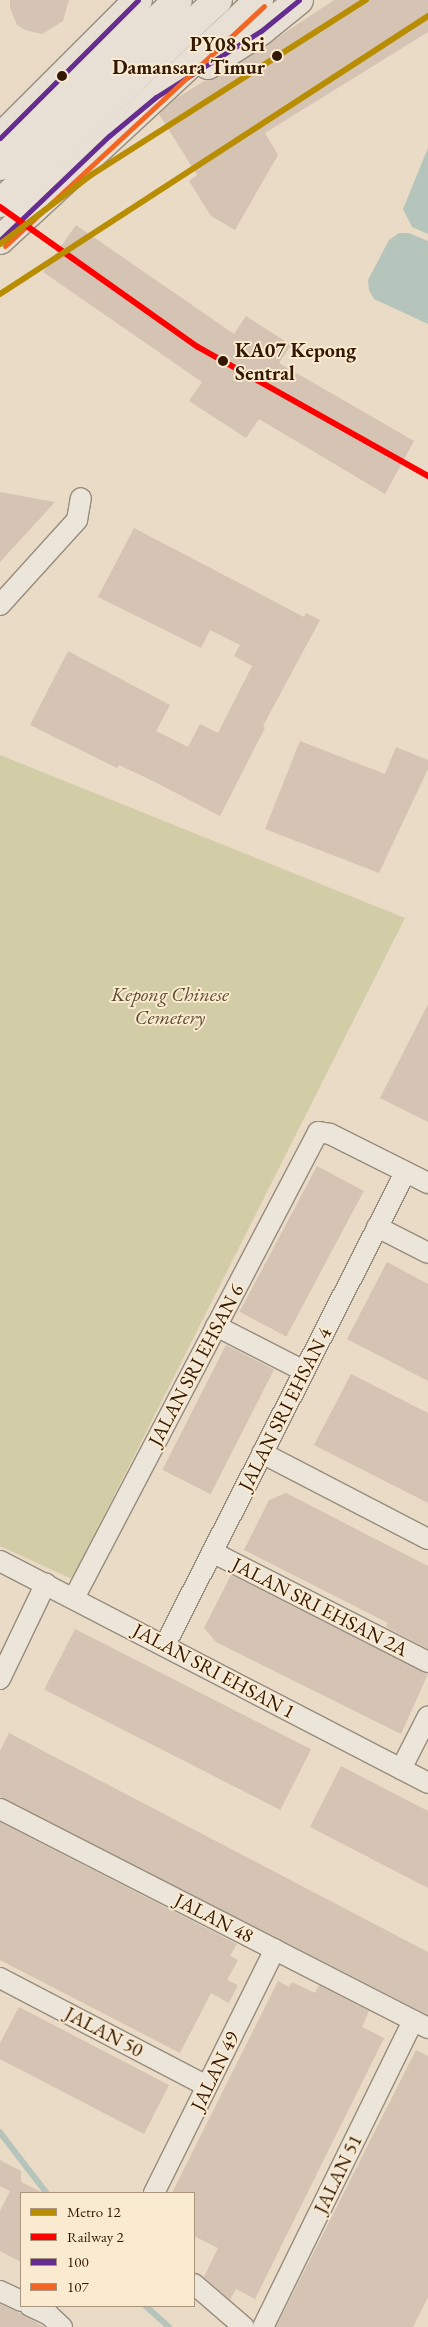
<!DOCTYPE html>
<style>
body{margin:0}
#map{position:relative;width:428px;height:2327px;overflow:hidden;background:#e9dbc6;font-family:"EB Garamond",serif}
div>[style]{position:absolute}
.green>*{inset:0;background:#d2cda7}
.water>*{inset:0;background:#b6c5bb}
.stream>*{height:5.5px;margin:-2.75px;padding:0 2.75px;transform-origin:2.75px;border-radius:2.75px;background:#b6c5bb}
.building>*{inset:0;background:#d5c3b3;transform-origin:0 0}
.roads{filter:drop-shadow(1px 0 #978c7d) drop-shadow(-1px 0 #978c7d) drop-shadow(0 1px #978c7d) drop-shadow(0 -1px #978c7d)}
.street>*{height:20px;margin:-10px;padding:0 10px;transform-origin:10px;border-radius:10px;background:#ece5da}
.primary>*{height:28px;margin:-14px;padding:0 14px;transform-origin:14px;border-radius:14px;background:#e8e0d4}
.highway>*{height:28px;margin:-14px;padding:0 14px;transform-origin:14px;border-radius:14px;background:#e8e0d4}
.bus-1>*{height:5px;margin:-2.5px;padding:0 2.5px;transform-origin:2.5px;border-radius:2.5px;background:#662d91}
.bus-2>*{height:5px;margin:-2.5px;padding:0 2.5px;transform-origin:2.5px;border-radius:2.5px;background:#f26522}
.rail-1>*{height:6px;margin:-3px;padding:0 3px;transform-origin:3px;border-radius:3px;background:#f00}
.metro-1>*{height:6px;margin:-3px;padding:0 3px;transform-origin:3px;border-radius:3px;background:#b88d02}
.dots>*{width:14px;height:14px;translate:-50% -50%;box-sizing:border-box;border:2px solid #faead0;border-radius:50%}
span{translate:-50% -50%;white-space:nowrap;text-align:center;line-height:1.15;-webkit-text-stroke:4px #faead0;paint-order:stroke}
.stop-label{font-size:20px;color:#331905;font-weight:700}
.right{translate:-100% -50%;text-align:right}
.left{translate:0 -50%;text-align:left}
.park-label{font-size:20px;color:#5d4b2e;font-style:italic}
.street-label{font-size:20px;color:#331905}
.legend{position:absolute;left:20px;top:2192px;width:175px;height:115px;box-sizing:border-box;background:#faead0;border:1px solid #aa967f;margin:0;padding:6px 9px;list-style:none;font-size:15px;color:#331905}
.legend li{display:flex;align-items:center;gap:10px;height:25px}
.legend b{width:25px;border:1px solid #aa967f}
</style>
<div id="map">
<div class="green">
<div style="clip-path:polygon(0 755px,405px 918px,72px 1579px,0 1546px)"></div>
</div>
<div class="water">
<div style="clip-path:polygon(428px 148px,428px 234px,412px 227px,403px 209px)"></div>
<div style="clip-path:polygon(399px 233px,409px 233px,428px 241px,428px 324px,374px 299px,369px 290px,368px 280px,389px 240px)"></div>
</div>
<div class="stream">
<div style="left:0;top:2132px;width:77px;rotate:52.4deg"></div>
<div style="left:146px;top:2306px;width:31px;rotate:42deg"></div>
</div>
<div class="building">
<div style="clip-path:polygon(10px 0,69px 0,63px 21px,42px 34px,25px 30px,17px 25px,10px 8px)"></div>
<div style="clip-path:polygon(334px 0,428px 0,428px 32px,265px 133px,278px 155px,235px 230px,211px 216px,189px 181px,197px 175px,159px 114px,175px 99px,206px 80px,216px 78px)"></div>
<div style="clip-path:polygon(76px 225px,234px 334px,246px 316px,291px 345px,279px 363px,414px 441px,385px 494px,259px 419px,246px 438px,189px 401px,202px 382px,43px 272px)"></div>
<div style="clip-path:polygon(0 492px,55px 502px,0 562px)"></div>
<div style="clip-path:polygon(134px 528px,304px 617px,306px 613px,320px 620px,263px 726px,265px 728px,220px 816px,155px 782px,119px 765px,117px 768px,30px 725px,68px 651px,170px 705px,156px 731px,188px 747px,200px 724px,218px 733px,252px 666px,234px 656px,240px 645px,210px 630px,201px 648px,98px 597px)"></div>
<div style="clip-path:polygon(300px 741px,385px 774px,396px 747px,428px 760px,428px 769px,379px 873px,265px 829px)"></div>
<div style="clip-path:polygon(428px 1004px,428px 1122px,380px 1098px)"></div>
<div style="left:317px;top:1166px;width:53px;height:165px;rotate:28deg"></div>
<div style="clip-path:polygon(387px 1262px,428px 1284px,428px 1381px,347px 1339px)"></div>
<div style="left:226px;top:1345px;width:54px;height:140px;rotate:27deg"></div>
<div style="clip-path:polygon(351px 1374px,428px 1413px,428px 1503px,314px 1445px)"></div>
<div style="clip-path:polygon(286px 1493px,428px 1566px,428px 1649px,386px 1627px,388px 1623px,244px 1550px,269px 1500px)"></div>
<div style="clip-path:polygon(231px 1575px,428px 1674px,401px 1734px,216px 1642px,204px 1628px)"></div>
<div style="left:75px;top:1629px;width:265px;height:68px;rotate:27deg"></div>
<div style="clip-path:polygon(9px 1733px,428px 1952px,428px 2015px,0 1797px,0 1751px)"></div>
<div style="clip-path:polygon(341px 1766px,428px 1811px,428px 1888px,310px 1827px)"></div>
<div style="clip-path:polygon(0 1822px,237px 1944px,230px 1956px,238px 1960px,227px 1980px,238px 1985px,229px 2003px,211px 1993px,180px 2053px,0 1960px)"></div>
<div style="clip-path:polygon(278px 1981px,289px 1987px,292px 1982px,315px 1993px,319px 1985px,369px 2011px,362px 2027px,384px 2038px,255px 2299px,236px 2289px,230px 2300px,204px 2277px,218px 2248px,194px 2236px,194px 2193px,172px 2193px)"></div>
<div style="clip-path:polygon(19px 2007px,169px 2085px,144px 2134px,0 2059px,0 2043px)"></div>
<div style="clip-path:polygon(416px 2050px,428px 2056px,428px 2297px,413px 2327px,276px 2327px)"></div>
<div style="clip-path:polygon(0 2160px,21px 2171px,21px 2182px,43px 2193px,21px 2193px,21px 2262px,0 2251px,0 2211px,10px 2191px,0 2186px)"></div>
<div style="clip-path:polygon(0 2304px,20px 2313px,44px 2327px,0 2327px)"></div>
</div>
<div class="roads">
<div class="street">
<div style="left:0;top:605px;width:115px;rotate:-47.8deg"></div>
<div style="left:77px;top:520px;width:22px;rotate:-80deg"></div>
<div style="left:377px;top:1227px;width:57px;rotate:27deg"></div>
<div style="left:216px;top:1326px;width:99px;rotate:27.1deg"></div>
<div style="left:262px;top:1453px;width:187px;rotate:27.4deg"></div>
<div style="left:212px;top:1552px;width:242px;rotate:27deg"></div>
<div style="left:0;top:1561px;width:482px;rotate:27.4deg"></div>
<div style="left:74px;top:1598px;width:526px;rotate:-62.36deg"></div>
<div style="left:318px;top:1132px;width:12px;rotate:9deg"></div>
<div style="left:330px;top:1134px;width:110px;rotate:26.6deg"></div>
<div style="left:165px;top:1645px;width:530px;rotate:-63.05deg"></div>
<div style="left:0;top:1679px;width:106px;rotate:-64.4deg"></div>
<div style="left:401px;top:1769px;width:59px;rotate:-63deg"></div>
<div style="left:0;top:1809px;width:481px;rotate:27.1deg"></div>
<div style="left:0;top:1978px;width:233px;rotate:27.6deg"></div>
<div style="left:154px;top:2193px;width:272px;rotate:-63.6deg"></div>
<div style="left:194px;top:2284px;width:66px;rotate:40.7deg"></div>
<div style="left:0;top:2291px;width:23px;rotate:25deg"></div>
<div style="left:30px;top:2306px;width:21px;rotate:25deg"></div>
<div style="left:49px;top:2315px;width:18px;rotate:43deg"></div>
<div style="left:263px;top:2327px;width:341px;rotate:-63.9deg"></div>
</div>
<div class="primary">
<div style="left:208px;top:65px;width:63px;rotate:-32.7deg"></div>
<div style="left:261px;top:31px;width:49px;rotate:-39.2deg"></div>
<div style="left:0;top:138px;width:195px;rotate:-45deg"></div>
<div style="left:0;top:240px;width:353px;rotate:-42.8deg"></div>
</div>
<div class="highway">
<div style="left:0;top:166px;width:243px;rotate:-43deg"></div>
<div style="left:0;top:203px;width:298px;rotate:-43deg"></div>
</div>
</div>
<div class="bus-1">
<div style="left:0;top:138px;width:195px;rotate:-45deg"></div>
<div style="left:0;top:240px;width:151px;rotate:-43.7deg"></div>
<div style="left:109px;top:136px;width:61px;rotate:-39.7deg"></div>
<div style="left:156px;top:97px;width:124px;rotate:-32.2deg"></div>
<div style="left:261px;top:31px;width:49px;rotate:-39.2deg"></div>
</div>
<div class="bus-2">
<div style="left:5px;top:246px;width:353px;rotate:-42.8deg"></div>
</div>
<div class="rail-1">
<div style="left:0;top:207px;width:242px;rotate:35.3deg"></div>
<div style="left:198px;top:347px;width:264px;rotate:29.3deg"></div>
</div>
<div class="metro-1">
<div style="left:0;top:244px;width:114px;rotate:-37.2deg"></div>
<div style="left:91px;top:175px;width:326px;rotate:-32.5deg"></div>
<div style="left:0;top:294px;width:510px;rotate:-33.01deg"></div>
</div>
<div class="dots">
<div style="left:277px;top:56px;background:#331905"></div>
<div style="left:62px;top:76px;background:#331905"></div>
<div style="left:223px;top:361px;background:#331905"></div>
</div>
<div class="stop-label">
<span class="right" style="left:265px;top:56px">PY08 Sri<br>Damansara Timur</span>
<span class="left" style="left:235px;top:362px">KA07 Kepong<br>Sentral</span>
</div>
<div class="park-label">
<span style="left:170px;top:1006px">Kepong Chinese<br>Cemetery</span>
</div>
<div class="street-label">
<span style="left:196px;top:1365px;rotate:-62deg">JALAN SRI EHSAN 6</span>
<span style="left:285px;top:1409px;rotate:-63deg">JALAN SRI EHSAN 4</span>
<span style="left:320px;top:1607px;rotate:27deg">JALAN SRI EHSAN 2A</span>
<span style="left:214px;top:1671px;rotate:28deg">JALAN SRI EHSAN 1</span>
<span style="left:214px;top:1918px;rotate:27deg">JALAN 48</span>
<span style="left:104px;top:2032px;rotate:28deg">JALAN 50</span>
<span style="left:215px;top:2071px;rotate:-64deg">JALAN 49</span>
<span style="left:338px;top:2174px;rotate:-64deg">JALAN 51</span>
</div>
<ul class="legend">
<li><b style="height:6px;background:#b88d02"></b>Metro 12</li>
<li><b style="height:6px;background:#f00"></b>Railway 2</li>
<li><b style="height:6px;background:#662d91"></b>100</li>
<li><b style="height:6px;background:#f26522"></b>107</li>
</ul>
</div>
